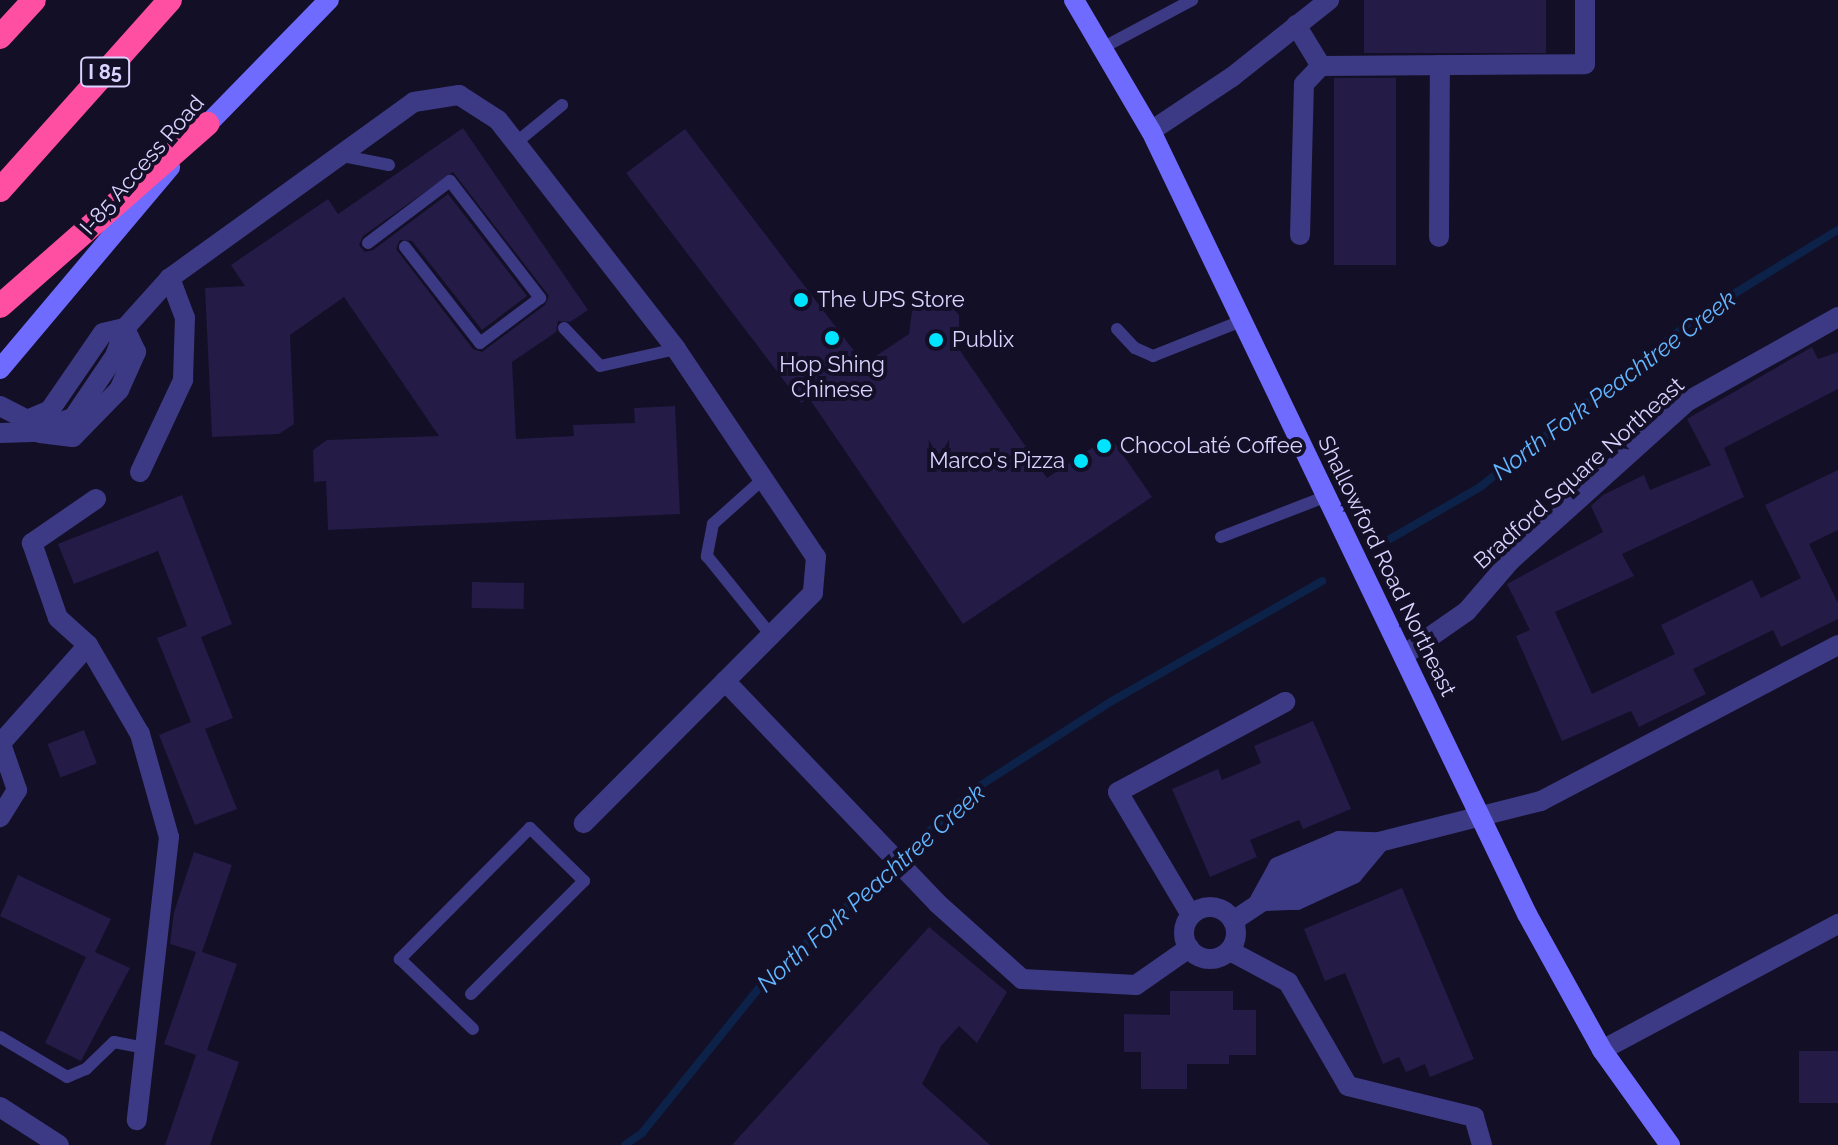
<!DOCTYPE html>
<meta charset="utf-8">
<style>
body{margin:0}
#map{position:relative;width:1838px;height:1145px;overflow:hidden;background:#130f26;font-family:Raleway,sans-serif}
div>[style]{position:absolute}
.stream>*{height:8px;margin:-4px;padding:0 4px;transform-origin:4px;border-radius:4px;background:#0c2248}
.building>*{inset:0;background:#241b47;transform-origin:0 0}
.lane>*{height:12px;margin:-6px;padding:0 6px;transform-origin:6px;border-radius:6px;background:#3d3a85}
.street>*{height:20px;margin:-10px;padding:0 10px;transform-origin:10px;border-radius:10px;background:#3d3a85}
.street>.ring{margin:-10px;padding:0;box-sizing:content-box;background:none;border:20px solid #3d3a85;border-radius:50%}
.secondary>*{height:20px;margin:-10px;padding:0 10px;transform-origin:10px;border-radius:10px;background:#6f6bff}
.highway>*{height:24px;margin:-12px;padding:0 12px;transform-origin:12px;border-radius:12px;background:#ff4fa3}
.dots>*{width:22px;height:22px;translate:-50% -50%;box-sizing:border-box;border:4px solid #130f26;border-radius:50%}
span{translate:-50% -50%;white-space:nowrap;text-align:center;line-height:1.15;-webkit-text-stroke:8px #130f26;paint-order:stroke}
.shield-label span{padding:2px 6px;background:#130f26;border:2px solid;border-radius:6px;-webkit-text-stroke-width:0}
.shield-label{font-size:20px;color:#d9d4ff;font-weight:700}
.street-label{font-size:22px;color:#d9d4ff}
.poi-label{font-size:22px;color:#d9d4ff}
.left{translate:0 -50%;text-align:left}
.right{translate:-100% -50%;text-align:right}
.water-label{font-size:24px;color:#62b6ff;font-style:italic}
</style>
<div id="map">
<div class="stream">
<div style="left:1390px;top:539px;width:104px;rotate:-30deg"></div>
<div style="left:1480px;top:487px;width:277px;rotate:-38.1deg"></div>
<div style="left:1698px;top:316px;width:164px;rotate:-31.6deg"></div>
<div style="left:625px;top:1145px;width:21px;rotate:-35deg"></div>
<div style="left:642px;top:1133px;width:193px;rotate:-51.1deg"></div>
<div style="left:763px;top:983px;width:291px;rotate:-42.4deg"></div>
<div style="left:978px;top:787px;width:159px;rotate:-32.7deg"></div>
<div style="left:1112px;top:701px;width:242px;rotate:-29.7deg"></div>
</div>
<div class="building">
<div style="left:1364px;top:0;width:182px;height:53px"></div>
<div style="left:1396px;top:78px;width:187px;height:62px;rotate:90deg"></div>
<div style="clip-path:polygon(evenodd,463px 128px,588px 310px,570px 322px,558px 321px,556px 332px,512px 362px,516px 439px,574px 436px,573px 425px,635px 423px,634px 408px,675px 406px,680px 514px,328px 530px,326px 481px,314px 482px,313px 450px,327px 440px,439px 436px,344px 297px,290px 335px,294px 424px,279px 434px,212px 437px,205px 288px,245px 286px,231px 265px,328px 199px,338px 214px,463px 128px,453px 172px,549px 296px,545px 305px,482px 352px,473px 349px,396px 249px,400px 240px,412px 241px,482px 330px,527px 296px,448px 194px,373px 250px,365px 252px,359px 245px,363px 236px,453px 172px)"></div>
<div style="clip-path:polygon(685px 129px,864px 364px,909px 334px,912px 311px,931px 302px,950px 305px,959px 315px,959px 349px,1047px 478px,1110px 436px,1152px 497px,963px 624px,809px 398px,801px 403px,626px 173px)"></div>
<div style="clip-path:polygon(1812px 347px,1818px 359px,1838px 352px,1838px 389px,1724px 448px,1744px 497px,1622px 554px,1634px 576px,1555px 612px,1592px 694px,1675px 654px,1661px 625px,1752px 580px,1761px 598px,1801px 578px,1765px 505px,1838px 470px,1838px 530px,1809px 544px,1838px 603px,1838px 619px,1781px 647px,1773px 630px,1693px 669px,1706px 694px,1639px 727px,1631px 711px,1562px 741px,1516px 636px,1530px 630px,1507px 584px,1603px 532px,1591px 506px,1603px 495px,1644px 475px,1650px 490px,1711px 465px,1687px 419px)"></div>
<div style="clip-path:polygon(182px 495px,232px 624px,201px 637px,233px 718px,205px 729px,237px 809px,195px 825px,159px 735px,191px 722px,157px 638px,187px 626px,158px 551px,74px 584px,58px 544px)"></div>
<div style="left:472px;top:582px;width:52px;height:26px;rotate:1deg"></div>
<div style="clip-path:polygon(1313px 721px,1351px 809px,1303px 829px,1299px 820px,1250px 840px,1257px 857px,1210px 877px,1172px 789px,1218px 769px,1222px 780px,1261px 763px,1254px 746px)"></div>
<div style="left:84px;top:730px;width:36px;height:39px;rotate:69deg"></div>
<div style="clip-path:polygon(194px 852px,232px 865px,202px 952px,237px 964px,207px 1050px,239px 1062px,210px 1145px,165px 1145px,196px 1055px,164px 1044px,196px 952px,170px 944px,174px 912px)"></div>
<div style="clip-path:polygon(18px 875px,111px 919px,95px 952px,130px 968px,81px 1061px,45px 1043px,86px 957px,0 916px)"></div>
<div style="clip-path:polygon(1402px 888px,1474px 1059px,1430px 1077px,1425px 1064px,1406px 1072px,1399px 1057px,1383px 1064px,1345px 973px,1325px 981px,1304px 929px)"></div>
<div style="clip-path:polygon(929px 927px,1007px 992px,977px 1043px,959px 1026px,941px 1046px,922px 1084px,990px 1145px,732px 1145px)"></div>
<div style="clip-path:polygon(1170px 991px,1233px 991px,1233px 1010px,1256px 1010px,1256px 1055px,1229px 1055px,1229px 1064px,1187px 1064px,1187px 1089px,1141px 1089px,1141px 1052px,1124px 1052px,1124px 1014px,1170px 1015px)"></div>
<div style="left:1799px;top:1051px;width:39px;height:52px"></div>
</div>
<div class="lane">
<div style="left:1104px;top:47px;width:100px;rotate:-28.1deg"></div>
<div style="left:518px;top:141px;width:57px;rotate:-39.3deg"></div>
<div style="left:338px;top:155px;width:52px;rotate:11.1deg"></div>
<div style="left:368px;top:243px;width:103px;rotate:-37.1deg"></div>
<div style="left:450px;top:181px;width:148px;rotate:52.4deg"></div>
<div style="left:540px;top:298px;width:75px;rotate:143.1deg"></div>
<div style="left:480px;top:343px;width:122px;rotate:-128deg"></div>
<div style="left:564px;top:328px;width:52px;rotate:46.5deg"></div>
<div style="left:600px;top:366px;width:78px;rotate:-12.6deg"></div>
<div style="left:1117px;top:329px;width:26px;rotate:47deg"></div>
<div style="left:1135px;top:348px;width:20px;rotate:24deg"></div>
<div style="left:1153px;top:356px;width:92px;rotate:-21.6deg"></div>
<div style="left:762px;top:480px;width:66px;rotate:138.1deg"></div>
<div style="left:713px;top:524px;width:33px;rotate:101deg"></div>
<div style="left:707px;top:556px;width:100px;rotate:51.1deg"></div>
<div style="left:1221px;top:537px;width:114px;rotate:-21.1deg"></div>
<div style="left:471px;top:994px;width:160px;rotate:-45deg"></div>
<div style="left:584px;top:881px;width:76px;rotate:-135.5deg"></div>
<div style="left:530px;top:828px;width:185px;rotate:134.8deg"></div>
<div style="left:400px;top:959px;width:101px;rotate:43.8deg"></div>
<div style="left:0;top:1037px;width:78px;rotate:30.8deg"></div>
<div style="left:67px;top:1077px;width:21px;rotate:-23deg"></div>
<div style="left:86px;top:1069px;width:39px;rotate:-44deg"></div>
<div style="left:114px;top:1042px;width:32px;rotate:11deg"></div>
</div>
<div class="street">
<div style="left:1296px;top:25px;width:48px;rotate:58.6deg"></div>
<div style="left:1321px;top:66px;width:264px;rotate:-0.4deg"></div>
<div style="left:1585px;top:64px;width:64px;rotate:-90deg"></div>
<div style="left:1151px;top:131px;width:97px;rotate:-33.7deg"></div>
<div style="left:1232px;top:77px;width:124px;rotate:-38.4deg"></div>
<div style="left:1300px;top:235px;width:151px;rotate:-88.5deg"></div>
<div style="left:1304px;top:84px;width:25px;rotate:-47deg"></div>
<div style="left:1439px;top:237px;width:172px;rotate:-89.7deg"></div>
<div style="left:0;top:406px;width:30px;rotate:27deg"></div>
<div style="left:27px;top:420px;width:25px;rotate:-23deg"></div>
<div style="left:50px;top:410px;width:93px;rotate:-55.5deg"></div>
<div style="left:103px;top:333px;width:23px;rotate:-13deg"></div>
<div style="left:0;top:433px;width:32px;rotate:-2deg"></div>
<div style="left:32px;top:432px;width:43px;rotate:-18.9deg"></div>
<div style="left:73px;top:418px;width:75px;rotate:-55.9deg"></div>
<div style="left:115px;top:356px;width:30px;rotate:-70deg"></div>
<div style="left:125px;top:328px;width:67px;rotate:-48deg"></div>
<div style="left:170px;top:278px;width:301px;rotate:-35.8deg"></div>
<div style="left:414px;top:102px;width:46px;rotate:-8.8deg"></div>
<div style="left:459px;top:95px;width:46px;rotate:32.7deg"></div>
<div style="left:498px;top:120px;width:290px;rotate:52.1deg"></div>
<div style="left:676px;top:349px;width:251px;rotate:56.1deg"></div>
<div style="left:816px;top:557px;width:36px;rotate:95deg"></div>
<div style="left:813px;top:593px;width:325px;rotate:134.9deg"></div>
<div style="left:40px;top:433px;width:33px;rotate:7deg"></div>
<div style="left:73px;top:437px;width:66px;rotate:-45.6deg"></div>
<div style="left:119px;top:390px;width:42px;rotate:-65.9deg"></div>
<div style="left:136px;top:352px;width:26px;rotate:-115deg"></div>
<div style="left:140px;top:472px;width:102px;rotate:-64.9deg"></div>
<div style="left:183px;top:380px;width:62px;rotate:-88.2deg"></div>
<div style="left:185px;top:318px;width:43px;rotate:-110.6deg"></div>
<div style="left:96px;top:499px;width:78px;rotate:145.5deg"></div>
<div style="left:32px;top:543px;width:79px;rotate:70.9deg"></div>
<div style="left:58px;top:618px;width:40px;rotate:42deg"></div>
<div style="left:88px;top:645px;width:103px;rotate:59.7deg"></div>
<div style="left:140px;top:734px;width:107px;rotate:74.3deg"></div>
<div style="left:169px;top:837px;width:285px;rotate:96.5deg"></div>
<div style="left:1404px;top:655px;width:77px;rotate:-34.9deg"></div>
<div style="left:1467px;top:611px;width:66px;rotate:-49.3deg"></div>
<div style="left:1510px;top:561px;width:239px;rotate:-42deg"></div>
<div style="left:1688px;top:401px;width:172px;rotate:-29.2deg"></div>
<div style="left:725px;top:681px;width:307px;rotate:46.3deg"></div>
<div style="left:937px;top:903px;width:114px;rotate:41.8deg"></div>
<div style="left:1022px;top:979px;width:114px;rotate:3deg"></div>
<div style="left:1136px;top:985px;width:65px;rotate:-34.9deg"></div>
<div style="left:0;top:741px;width:52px;rotate:70.9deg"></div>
<div style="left:17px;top:790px;width:32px;rotate:122deg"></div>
<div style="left:1px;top:743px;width:131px;rotate:-48.4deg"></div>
<div style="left:1260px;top:900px;width:38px;rotate:-61deg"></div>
<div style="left:1278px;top:867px;width:66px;rotate:-23.1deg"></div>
<div style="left:1339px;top:841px;width:36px;rotate:2deg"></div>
<div style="left:1264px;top:901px;width:33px;rotate:-2deg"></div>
<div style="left:1297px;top:900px;width:62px;rotate:-24.9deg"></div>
<div style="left:1353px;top:874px;width:38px;rotate:-50deg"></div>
<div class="ring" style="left:1184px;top:907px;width:32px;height:32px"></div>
<div style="left:1191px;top:915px;width:143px;rotate:-120.7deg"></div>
<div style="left:1118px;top:792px;width:190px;rotate:-28.3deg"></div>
<div style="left:1233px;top:921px;width:69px;rotate:-33.7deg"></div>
<div style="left:1290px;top:883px;width:98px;rotate:-24.7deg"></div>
<div style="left:1379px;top:842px;width:167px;rotate:-14.2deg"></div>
<div style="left:1541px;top:801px;width:335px;rotate:-27.7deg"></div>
<div style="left:1230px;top:951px;width:66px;rotate:28.1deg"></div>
<div style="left:1288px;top:982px;width:120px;rotate:60deg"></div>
<div style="left:1348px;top:1086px;width:130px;rotate:13.8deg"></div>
<div style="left:1474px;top:1117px;width:29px;rotate:74deg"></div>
<div style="left:1602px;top:1050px;width:268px;rotate:-28.1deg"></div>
<div style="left:0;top:1107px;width:70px;rotate:32.8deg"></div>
</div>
<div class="secondary">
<div style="left:1074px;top:0;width:152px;rotate:59.6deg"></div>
<div style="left:1151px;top:131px;width:869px;rotate:64.35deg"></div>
<div style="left:1527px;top:914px;width:155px;rotate:61.1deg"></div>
<div style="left:1602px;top:1050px;width:117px;rotate:54.4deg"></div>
<div style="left:199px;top:133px;width:186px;rotate:-45.7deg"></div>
<div style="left:0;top:369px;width:264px;rotate:-49.9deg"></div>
</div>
<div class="highway">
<div style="left:0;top:37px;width:50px;rotate:-47.4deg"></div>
<div style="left:0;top:190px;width:255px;rotate:-48.2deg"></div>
<div style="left:0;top:306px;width:276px;rotate:-41.3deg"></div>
</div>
<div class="dots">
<div style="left:801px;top:300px;background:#00e5ff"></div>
<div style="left:832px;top:338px;background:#00e5ff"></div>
<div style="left:936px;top:340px;background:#00e5ff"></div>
<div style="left:1104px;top:446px;background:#00e5ff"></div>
<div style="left:1081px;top:461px;background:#00e5ff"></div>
</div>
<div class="shield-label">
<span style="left:105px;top:72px">I 85</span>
</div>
<div class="street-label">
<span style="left:142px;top:165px;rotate:-49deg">I-85 Access Road</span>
<span style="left:1579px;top:473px;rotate:-42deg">Bradford Square Northeast</span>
<span style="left:1387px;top:566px;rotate:64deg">Shallowford Road Northeast</span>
</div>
<div class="poi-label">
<span class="left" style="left:817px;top:300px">The UPS Store</span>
<span class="left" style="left:952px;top:340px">Publix</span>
<span style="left:832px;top:377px">Hop Shing<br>Chinese</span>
<span class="left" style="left:1120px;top:446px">ChocoLaté Coffee</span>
<span class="right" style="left:1065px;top:461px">Marco's Pizza</span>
</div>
<div class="water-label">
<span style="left:1614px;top:385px;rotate:-37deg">North Fork Peachtree Creek</span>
<span style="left:871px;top:888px;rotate:-42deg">North Fork Peachtree Creek</span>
</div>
</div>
